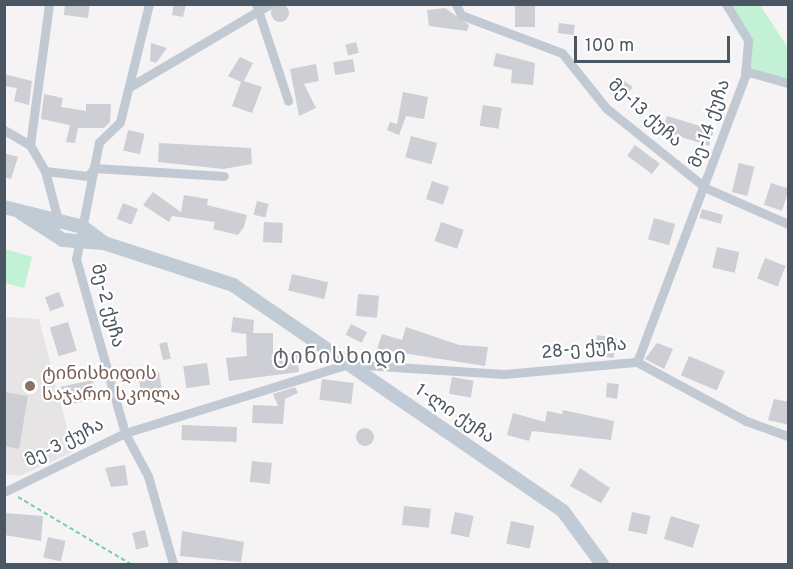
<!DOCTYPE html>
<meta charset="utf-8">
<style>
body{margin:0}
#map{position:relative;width:793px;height:569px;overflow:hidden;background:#f5f3f3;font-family:Overpass,"Noto Sans Georgian",sans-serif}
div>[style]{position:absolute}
.education>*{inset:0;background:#e6e4e5}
.green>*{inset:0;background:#c3f1d5}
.building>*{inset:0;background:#cdcfd5;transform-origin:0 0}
.round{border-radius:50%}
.path>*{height:1.5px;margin-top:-0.75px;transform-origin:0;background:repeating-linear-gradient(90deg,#7ad0a6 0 4.5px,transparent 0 7.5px)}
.street>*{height:9px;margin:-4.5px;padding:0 4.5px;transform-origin:4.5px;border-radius:4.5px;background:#c1cad2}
.secondary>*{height:14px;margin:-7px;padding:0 7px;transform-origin:7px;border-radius:7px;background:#c1cbd6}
.dots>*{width:16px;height:16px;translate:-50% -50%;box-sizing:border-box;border:3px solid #fff;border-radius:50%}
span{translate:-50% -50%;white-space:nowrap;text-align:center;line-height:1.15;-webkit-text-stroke:4.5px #fff;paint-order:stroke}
.street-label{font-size:18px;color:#4a5661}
.education-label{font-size:18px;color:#785e54}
.left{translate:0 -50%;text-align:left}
.quarter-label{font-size:21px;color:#5f6368;letter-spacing:1.5px}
.frame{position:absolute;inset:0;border:6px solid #4a5661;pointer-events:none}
.scale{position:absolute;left:574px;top:36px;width:156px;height:27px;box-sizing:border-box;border:3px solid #4a5661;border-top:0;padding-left:8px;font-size:18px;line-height:21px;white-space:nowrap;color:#4a5661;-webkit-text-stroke:4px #fff;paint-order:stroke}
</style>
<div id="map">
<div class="education">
<div style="clip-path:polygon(5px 317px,39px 319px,73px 452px,20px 476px,5px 474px)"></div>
</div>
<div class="green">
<div style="clip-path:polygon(726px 5px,760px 5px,788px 48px,788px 83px,745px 71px,748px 40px)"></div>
<div style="clip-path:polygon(5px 249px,32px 257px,24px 288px,5px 283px)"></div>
</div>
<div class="building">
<div class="round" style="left:271px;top:4px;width:18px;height:18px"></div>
<div style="clip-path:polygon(65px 4px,90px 4px,88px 18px,64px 15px)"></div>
<div style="clip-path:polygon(174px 4px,186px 4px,183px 17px,172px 15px)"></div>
<div style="left:535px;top:5px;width:22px;height:20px;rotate:90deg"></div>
<div style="clip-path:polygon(445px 8px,469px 25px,467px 31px,429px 26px,427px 10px)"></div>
<div style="left:559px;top:23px;width:16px;height:10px;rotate:7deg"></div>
<div style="left:356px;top:42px;width:11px;height:11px;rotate:75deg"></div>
<div style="clip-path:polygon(151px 43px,167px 48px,156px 63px,150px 61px)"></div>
<div style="clip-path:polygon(496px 53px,535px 63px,533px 85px,511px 83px,512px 70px,493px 66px)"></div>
<div style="clip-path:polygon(240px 57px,253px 63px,244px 81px,262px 87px,252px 113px,232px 106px,241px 82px,228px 76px)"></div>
<div style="left:353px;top:59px;width:13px;height:20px;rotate:81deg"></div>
<div style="clip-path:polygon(316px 64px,319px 81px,304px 84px,316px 108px,299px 116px,290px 69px)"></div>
<div style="clip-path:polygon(4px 74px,32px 81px,29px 105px,14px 101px,17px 88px,4px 86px)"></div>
<div style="left:619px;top:77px;width:17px;height:17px;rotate:36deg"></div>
<div style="clip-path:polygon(403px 92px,428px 97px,424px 119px,406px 116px,399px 135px,387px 130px,390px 122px,397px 124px)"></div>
<div style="clip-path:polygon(44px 94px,63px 98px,61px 107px,86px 111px,86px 104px,111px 104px,110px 122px,104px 128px,78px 128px,75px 143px,66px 142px,70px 125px,41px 119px)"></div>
<div style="left:483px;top:105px;width:19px;height:21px;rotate:9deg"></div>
<div style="left:667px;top:116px;width:49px;height:16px;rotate:17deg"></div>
<div style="left:128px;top:130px;width:17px;height:21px;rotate:13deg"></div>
<div style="left:411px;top:136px;width:27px;height:22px;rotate:15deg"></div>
<div style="clip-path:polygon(159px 143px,251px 148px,252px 164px,223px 169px,158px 162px)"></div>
<div style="left:635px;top:145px;width:31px;height:13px;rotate:37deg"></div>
<div style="clip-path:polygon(4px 153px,18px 157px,11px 179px,4px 177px)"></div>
<div style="left:739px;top:163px;width:16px;height:30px;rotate:14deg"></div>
<div style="left:432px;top:181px;width:18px;height:19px;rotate:19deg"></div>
<div style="left:771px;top:183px;width:19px;height:23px;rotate:18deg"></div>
<div style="clip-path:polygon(153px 192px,181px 212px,184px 195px,208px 199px,207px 205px,247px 215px,244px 227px,238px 235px,213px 229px,215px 222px,172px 216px,169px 222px,143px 205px)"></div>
<div style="left:257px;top:201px;width:12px;height:14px;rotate:14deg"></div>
<div style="left:123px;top:203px;width:16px;height:17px;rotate:22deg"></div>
<div style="left:702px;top:209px;width:22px;height:9px;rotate:16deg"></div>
<div style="left:654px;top:218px;width:22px;height:22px;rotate:16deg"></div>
<div style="left:264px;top:222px;width:19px;height:20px;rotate:3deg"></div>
<div style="left:441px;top:222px;width:24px;height:20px;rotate:19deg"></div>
<div style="left:717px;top:247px;width:23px;height:21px;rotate:13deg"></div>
<div style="left:765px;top:258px;width:22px;height:22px;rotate:21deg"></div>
<div style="left:292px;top:274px;width:37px;height:17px;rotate:13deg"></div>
<div style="left:59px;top:292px;width:15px;height:15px;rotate:70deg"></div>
<div style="left:358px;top:294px;width:21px;height:22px;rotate:5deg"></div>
<div style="clip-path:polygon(233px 317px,254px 320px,253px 333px,273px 333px,273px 356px,297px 352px,299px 372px,229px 381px,226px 358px,247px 356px,246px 334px,231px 332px)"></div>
<div style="left:68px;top:322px;width:30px;height:19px;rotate:73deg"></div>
<div style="left:351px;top:324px;width:18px;height:12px;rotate:27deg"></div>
<div style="clip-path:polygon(406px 327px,459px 345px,488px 347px,485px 366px,377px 349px,382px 334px,402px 340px)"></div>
<div style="left:597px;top:335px;width:20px;height:20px;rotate:9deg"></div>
<div style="left:167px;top:342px;width:17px;height:8px;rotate:77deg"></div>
<div style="clip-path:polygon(657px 343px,673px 349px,664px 369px,645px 359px)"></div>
<div style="left:689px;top:356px;width:39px;height:21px;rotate:23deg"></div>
<div style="left:207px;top:363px;width:22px;height:24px;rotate:82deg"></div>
<div style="left:159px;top:372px;width:18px;height:21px;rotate:81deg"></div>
<div style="left:452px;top:377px;width:22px;height:17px;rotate:10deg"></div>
<div style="left:322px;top:379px;width:32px;height:21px;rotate:7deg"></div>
<div style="left:93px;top:380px;width:19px;height:33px;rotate:78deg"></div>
<div style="clip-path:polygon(607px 383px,619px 384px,617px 399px,606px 397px)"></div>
<div style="clip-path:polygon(295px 387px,298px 393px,285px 399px,283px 424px,252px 423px,253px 405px,278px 406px,273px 394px)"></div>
<div style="clip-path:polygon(4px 392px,28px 396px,19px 449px,4px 446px)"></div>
<div style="clip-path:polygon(774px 399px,789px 402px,789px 425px,768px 420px)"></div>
<div style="clip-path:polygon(563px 410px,614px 421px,611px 440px,532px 431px,529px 441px,507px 435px,513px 413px,545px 422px,547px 411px,562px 414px)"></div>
<div style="left:182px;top:425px;width:55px;height:15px;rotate:2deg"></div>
<div class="round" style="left:356px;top:428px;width:18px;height:18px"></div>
<div style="left:252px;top:461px;width:20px;height:21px;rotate:6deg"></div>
<div style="clip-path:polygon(125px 465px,128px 485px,111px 487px,105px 468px)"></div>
<div style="clip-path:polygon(580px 468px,610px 488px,601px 503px,570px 486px)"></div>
<div style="left:404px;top:506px;width:27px;height:19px;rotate:6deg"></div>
<div style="left:455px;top:512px;width:19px;height:22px;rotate:12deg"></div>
<div style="left:632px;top:512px;width:19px;height:19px;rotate:12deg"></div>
<div style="clip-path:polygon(4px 513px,43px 516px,41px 541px,4px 535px)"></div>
<div style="left:671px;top:516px;width:30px;height:24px;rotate:17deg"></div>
<div style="left:511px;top:521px;width:24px;height:23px;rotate:12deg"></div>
<div style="left:145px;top:530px;width:17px;height:13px;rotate:77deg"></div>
<div style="clip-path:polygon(182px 531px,244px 542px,241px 562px,180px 556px)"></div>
<div style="left:48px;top:537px;width:18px;height:21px;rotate:13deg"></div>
</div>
<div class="path">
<div style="left:18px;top:497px;width:131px;rotate:30.7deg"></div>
</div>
<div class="street">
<div style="left:149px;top:4px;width:122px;rotate:103.8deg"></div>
<div style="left:120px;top:122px;width:29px;rotate:136deg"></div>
<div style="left:99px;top:142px;width:119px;rotate:101.1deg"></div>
<div style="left:76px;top:259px;width:181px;rotate:74.3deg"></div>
<div style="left:125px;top:433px;width:49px;rotate:61.9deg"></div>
<div style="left:148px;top:476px;width:91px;rotate:74.1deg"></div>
<div style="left:256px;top:4px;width:102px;rotate:71.7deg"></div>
<div style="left:456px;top:4px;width:12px;rotate:66deg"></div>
<div style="left:461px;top:15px;width:108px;rotate:20.6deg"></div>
<div style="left:562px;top:53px;width:70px;rotate:51.3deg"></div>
<div style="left:606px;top:108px;width:128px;rotate:38.7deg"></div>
<div style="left:706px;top:188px;width:90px;rotate:23.7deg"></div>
<div style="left:745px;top:71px;width:45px;rotate:15.6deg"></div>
<div style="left:131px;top:86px;width:161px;rotate:-30.5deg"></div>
<div style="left:4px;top:130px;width:30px;rotate:30deg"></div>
<div style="left:30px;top:145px;width:30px;rotate:60deg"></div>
<div style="left:45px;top:171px;width:55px;rotate:75.2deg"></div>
<div style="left:30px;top:145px;width:142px;rotate:-82.3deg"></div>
<div style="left:45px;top:171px;width:43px;rotate:6.6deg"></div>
<div style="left:88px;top:176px;width:10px;rotate:-53deg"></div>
<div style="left:94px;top:168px;width:130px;rotate:3.5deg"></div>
<div style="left:637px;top:362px;width:306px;rotate:-69.3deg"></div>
<div style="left:745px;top:76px;width:36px;rotate:-85deg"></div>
<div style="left:748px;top:40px;width:42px;rotate:-121.4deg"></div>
<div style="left:637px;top:362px;width:124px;rotate:28.4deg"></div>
<div style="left:746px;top:421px;width:45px;rotate:19.7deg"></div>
<div style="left:4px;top:492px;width:135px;rotate:-26deg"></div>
<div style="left:125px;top:433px;width:233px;rotate:-17.2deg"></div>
<div style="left:348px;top:364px;width:156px;rotate:3.7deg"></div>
<div style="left:504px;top:374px;width:134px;rotate:-5.2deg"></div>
</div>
<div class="secondary">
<div style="left:4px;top:207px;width:81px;rotate:14.2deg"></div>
<div style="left:83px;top:227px;width:26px;rotate:37deg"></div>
<div style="left:21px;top:213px;width:50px;rotate:32.7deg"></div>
<div style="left:63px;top:240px;width:41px;rotate:4.2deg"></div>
<div style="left:104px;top:243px;width:136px;rotate:18deg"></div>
<div style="left:233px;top:285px;width:400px;rotate:34.4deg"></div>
<div style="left:563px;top:511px;width:66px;rotate:53.7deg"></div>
</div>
<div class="dots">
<div style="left:30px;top:386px;background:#8d6e63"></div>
</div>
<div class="street-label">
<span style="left:644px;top:114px;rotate:42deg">მე-13 ქუჩა</span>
<span style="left:711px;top:124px;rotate:-71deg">მე-14 ქუჩა</span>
<span style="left:106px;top:306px;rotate:75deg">მე-2 ქუჩა</span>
<span style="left:584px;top:350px;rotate:-6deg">28-ე ქუჩა</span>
<span style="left:454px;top:415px;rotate:34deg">1-ლი ქუჩა</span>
<span style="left:65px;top:444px;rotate:-27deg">მე-3 ქუჩა</span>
</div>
<div class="education-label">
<span class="left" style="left:42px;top:386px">ტინისხიდის<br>საჯარო სკოლა</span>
</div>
<div class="quarter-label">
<span style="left:340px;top:358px">ტინისხიდი</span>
</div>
<div class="frame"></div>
<div class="scale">100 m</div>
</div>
